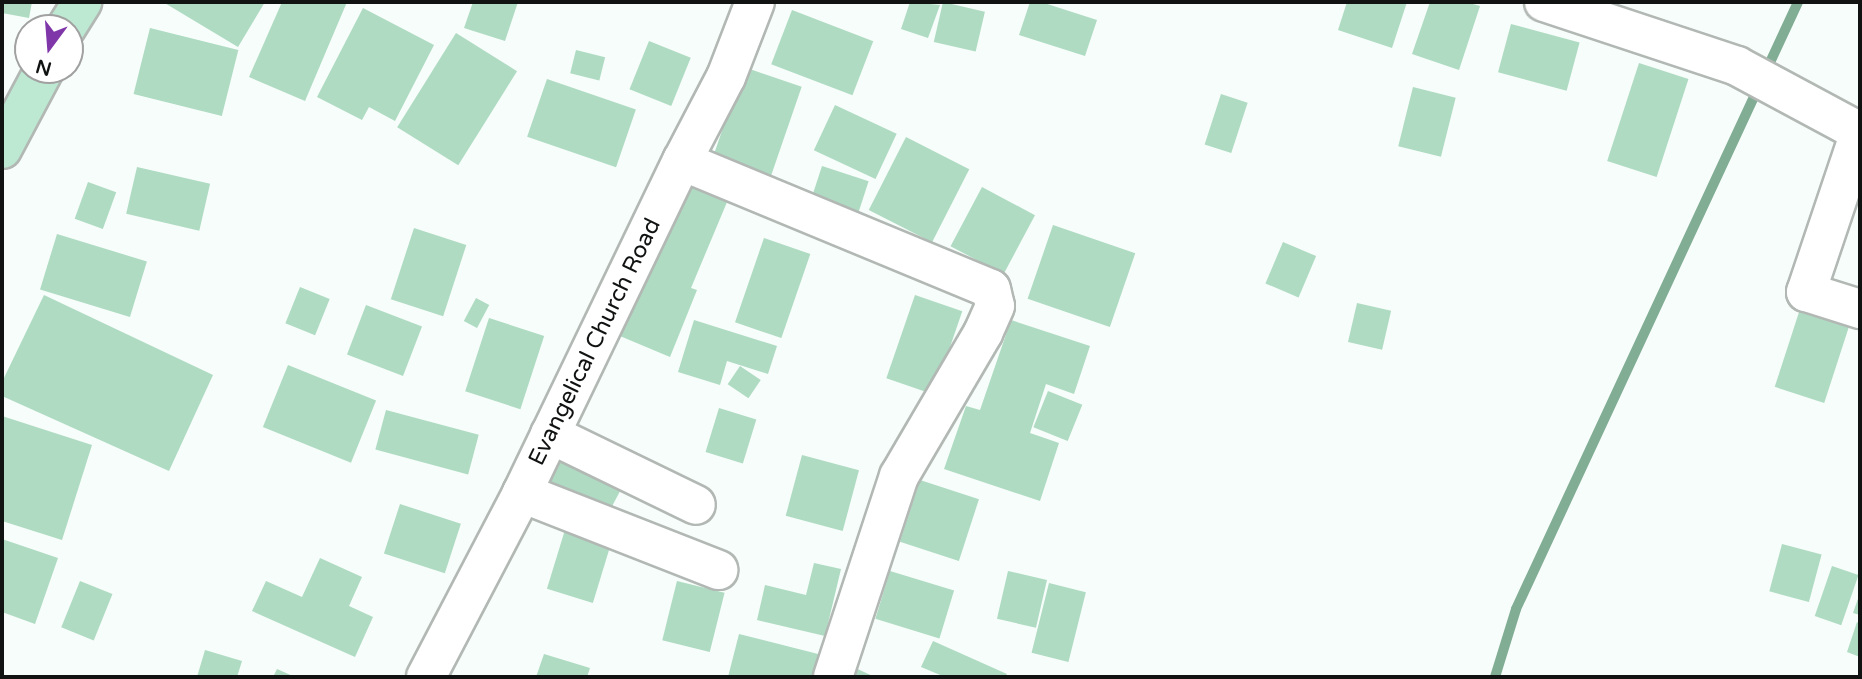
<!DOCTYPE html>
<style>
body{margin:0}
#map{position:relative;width:1862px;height:679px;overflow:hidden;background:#f7fdfa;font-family:"Varela Round",sans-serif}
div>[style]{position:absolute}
.stream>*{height:10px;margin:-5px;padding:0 5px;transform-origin:5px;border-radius:5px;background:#81ad95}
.building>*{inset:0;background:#aedbc2;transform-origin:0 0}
.roads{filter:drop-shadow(2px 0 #b2b8b4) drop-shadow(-2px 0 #b2b8b4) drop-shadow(0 2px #b2b8b4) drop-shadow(0 -2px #b2b8b4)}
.minor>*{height:38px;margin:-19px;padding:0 19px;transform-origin:19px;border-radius:19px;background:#fff}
.major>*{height:38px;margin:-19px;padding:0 19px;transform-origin:19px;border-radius:19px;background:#bde8d2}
span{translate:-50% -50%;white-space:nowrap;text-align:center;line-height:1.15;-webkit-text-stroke:5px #fff;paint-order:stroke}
.street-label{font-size:23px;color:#111312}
.frame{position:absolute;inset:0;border:4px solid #111312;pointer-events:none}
.north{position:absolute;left:14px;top:14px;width:70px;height:70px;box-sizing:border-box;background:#fff;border:2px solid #a0a1a0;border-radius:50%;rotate:196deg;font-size:19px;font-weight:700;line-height:28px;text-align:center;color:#111312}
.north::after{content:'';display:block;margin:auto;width:24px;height:32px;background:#7f36a8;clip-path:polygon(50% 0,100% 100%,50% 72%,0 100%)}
</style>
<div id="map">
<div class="stream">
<div style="left:1495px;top:677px;width:71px;rotate:-72.8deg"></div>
<div style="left:1516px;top:609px;width:669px;rotate:-65.08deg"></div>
</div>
<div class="building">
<div style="clip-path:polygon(2px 2px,32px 2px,29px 18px,2px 13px)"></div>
<div style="clip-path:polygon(163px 2px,265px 2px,238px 47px)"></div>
<div style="clip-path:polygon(282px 2px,347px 2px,305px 101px,249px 77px)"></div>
<div style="clip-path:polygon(473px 2px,518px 2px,505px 41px,464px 28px)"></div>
<div style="clip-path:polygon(910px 2px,940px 5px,928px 38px,901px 29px)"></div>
<div style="left:943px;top:2px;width:43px;height:41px;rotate:13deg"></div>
<div style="clip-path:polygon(1030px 2px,1041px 2px,1097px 20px,1085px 56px,1019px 35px)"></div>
<div style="clip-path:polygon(1347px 2px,1407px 2px,1392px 48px,1338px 30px)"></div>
<div style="clip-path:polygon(1430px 2px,1466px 2px,1480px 6px,1459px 70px,1412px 54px)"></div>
<div style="clip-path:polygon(363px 8px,434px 45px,395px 121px,369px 107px,362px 120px,317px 97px)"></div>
<div style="left:792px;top:10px;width:87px;height:58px;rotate:21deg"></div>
<div style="left:1511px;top:24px;width:71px;height:50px;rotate:15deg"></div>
<div style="left:150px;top:28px;width:91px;height:68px;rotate:14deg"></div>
<div style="left:456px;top:33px;width:72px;height:111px;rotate:32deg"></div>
<div style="left:649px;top:41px;width:45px;height:52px;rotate:22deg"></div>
<div style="left:576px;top:50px;width:30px;height:24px;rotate:14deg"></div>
<div style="left:1639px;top:63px;width:52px;height:103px;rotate:18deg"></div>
<div style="left:744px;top:67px;width:61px;height:101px;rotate:19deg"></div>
<div style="left:547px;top:79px;width:94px;height:61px;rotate:19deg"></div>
<div style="left:1413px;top:87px;width:44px;height:61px;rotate:14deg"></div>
<div style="left:1221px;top:94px;width:28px;height:53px;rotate:18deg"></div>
<div style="left:835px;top:105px;width:68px;height:50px;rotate:25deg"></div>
<div style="left:906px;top:137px;width:71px;height:82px;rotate:27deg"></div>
<div style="left:822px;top:166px;width:49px;height:39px;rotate:18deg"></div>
<div style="left:137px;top:167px;width:75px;height:48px;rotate:13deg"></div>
<div style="clip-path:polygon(690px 179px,730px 195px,691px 288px,697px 290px,670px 357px,608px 331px,635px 263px,652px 270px)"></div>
<div style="left:88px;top:182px;width:30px;height:39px;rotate:20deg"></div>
<div style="left:982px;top:187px;width:60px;height:67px;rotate:28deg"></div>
<div style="left:1053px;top:225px;width:87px;height:78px;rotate:19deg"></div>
<div style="left:414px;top:228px;width:55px;height:75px;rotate:18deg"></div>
<div style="left:57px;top:234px;width:94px;height:58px;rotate:17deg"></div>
<div style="left:764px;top:238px;width:49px;height:89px;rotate:19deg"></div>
<div style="left:1283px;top:242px;width:36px;height:45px;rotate:23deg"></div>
<div style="left:300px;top:287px;width:32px;height:39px;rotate:22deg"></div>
<div style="clip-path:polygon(44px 295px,213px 375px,169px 471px,2px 396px,2px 382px)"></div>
<div style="left:915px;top:295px;width:50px;height:88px;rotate:19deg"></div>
<div style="left:476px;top:298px;width:15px;height:26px;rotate:28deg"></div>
<div style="left:1357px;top:303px;width:35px;height:40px;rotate:13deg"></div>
<div style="left:366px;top:305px;width:60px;height:53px;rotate:21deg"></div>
<div style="left:1801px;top:306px;width:52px;height:85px;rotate:18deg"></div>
<div style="left:489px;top:318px;width:58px;height:77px;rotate:18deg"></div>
<div style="clip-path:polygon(694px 320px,777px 346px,768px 374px,727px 361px,720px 385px,678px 372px)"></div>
<div style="clip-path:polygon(1011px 320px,1090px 346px,1074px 394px,1046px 384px,1030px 433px,1059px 443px,1040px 501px,944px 469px,966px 406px,980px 410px)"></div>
<div style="left:288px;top:365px;width:95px;height:67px;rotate:22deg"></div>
<div style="left:740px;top:366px;width:25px;height:22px;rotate:34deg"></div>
<div style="left:1048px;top:391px;width:37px;height:39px;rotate:22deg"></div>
<div style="left:719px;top:408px;width:39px;height:46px;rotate:17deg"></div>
<div style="left:386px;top:410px;width:96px;height:41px;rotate:15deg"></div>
<div style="clip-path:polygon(2px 416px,92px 445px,62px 540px,2px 521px)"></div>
<div style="left:553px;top:449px;width:79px;height:38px;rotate:28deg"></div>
<div style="left:802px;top:455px;width:59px;height:63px;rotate:15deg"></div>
<div style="left:920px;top:480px;width:62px;height:65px;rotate:18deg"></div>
<div style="left:400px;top:504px;width:64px;height:52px;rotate:18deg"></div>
<div style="left:568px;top:520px;width:48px;height:72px;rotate:17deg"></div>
<div style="clip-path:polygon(2px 539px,58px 558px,35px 624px,2px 612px)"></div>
<div style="left:1782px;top:544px;width:41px;height:49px;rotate:15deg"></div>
<div style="clip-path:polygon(320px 558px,362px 577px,349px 606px,373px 617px,355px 657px,252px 611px,266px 581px,302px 597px)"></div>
<div style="clip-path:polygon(814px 563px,841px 569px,825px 636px,757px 620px,765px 585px,806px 595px)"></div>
<div style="left:1832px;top:566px;width:28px;height:53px;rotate:19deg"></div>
<div style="left:890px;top:571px;width:67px;height:50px;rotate:17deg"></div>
<div style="left:1008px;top:571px;width:40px;height:49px;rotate:13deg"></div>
<div style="left:80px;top:581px;width:35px;height:50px;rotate:22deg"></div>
<div style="left:677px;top:581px;width:49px;height:61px;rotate:14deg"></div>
<div style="left:1049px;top:583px;width:38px;height:72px;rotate:14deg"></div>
<div style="clip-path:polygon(1860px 593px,1860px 615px,1853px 613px)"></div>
<div style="clip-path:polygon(1857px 622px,1860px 624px,1860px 657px,1847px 652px)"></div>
<div style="clip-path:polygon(739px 634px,822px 655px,817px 677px,728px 677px)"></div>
<div style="clip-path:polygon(933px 641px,1007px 674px,1005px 677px,945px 677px,921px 667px)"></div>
<div style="clip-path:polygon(205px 650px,242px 661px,237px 677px,197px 677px)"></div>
<div style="clip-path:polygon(544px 654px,590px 668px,587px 677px,536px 677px)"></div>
<div style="clip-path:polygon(853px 667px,875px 677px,848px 677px)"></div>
<div style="clip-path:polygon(277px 669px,295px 677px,273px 677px)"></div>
</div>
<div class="roads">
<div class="minor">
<div style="left:1544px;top:2px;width:203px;rotate:18.3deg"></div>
<div style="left:1737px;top:66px;width:140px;rotate:28.2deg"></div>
<div style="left:1860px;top:132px;width:169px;rotate:108.6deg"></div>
<div style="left:1806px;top:292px;width:57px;rotate:17.5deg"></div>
<div style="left:682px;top:161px;width:334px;rotate:22.5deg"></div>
<div style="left:991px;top:289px;width:17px;rotate:77deg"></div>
<div style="left:995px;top:306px;width:30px;rotate:114deg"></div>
<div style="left:983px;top:333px;width:166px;rotate:120.4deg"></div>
<div style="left:899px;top:476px;width:212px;rotate:108.2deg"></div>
<div style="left:550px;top:434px;width:162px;rotate:25.9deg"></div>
<div style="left:522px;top:493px;width:211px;rotate:21.4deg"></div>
<div style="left:426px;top:677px;width:208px;rotate:-62.4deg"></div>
<div style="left:522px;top:493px;width:369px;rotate:-64.3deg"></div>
<div style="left:682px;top:161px;width:95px;rotate:-62.4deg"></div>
<div style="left:726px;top:77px;width:80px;rotate:-68.9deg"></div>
</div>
<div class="major">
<div style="left:66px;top:28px;width:31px;rotate:-58deg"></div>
<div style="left:2px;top:149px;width:89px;rotate:-62deg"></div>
</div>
</div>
<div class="street-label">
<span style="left:595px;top:342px;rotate:-64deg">Evangelical Church Road</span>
</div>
<div class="frame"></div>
<div class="north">N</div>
</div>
